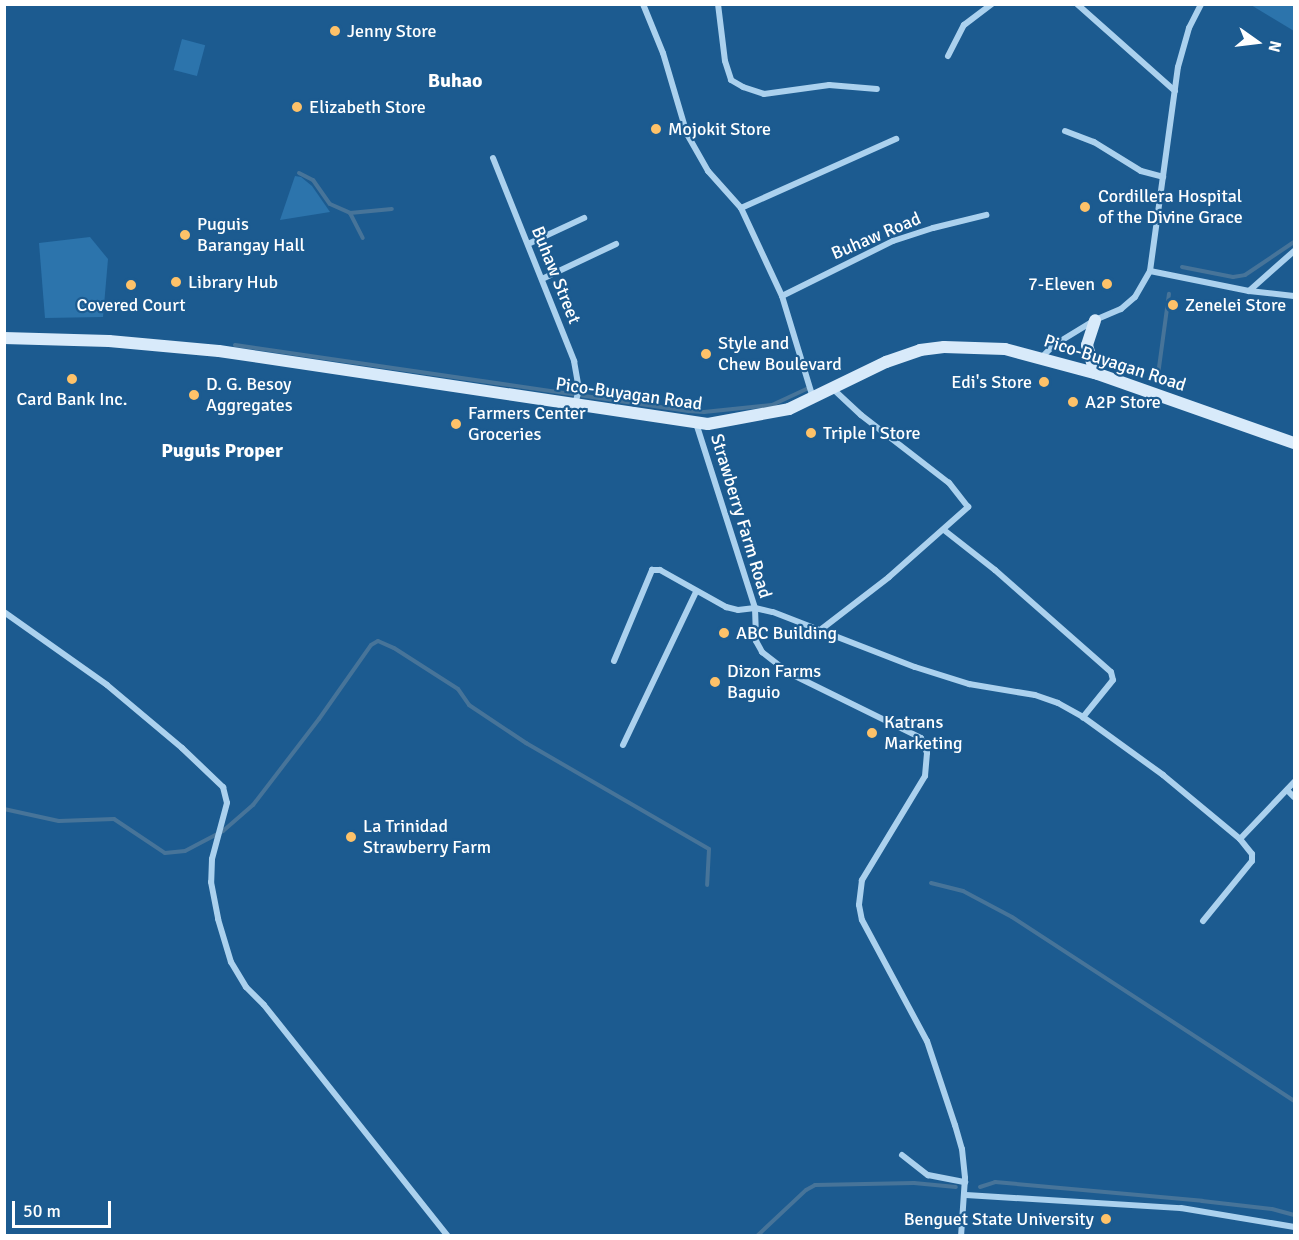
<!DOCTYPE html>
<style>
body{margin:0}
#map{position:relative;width:1299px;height:1240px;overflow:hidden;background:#1c5b90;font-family:Signika,sans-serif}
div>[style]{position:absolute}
.green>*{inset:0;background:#2c74ac;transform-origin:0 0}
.stream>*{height:4px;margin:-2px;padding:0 2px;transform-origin:2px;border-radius:2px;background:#477499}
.minor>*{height:6px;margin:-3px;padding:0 3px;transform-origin:3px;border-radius:3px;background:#abd1ee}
.secondary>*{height:12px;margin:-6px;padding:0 6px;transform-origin:6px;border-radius:6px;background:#d8eafa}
.dots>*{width:16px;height:16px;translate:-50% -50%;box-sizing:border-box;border:3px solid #1c5b90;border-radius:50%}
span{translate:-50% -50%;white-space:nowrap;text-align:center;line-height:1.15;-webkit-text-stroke:4.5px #1c5b90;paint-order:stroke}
.poi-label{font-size:18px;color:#fff}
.left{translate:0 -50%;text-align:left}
.right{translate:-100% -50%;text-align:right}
.street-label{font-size:18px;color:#fff}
.neighbourhood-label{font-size:20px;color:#fff;font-weight:700}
.frame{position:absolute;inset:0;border:6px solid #fff;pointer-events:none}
.north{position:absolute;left:1227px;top:12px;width:60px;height:60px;-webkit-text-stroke:4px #1c5b90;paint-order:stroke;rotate:104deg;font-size:16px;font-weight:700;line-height:24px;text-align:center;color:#fff}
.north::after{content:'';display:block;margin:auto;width:21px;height:27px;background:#fff;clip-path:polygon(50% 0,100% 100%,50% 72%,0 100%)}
.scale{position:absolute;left:12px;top:1201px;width:99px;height:27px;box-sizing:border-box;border:3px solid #fff;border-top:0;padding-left:8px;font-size:18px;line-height:21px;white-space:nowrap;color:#fff;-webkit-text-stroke:4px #1c5b90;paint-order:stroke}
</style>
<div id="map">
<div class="green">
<div style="clip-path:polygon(1251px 5px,1294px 5px,1294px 31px)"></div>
<div style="left:182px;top:39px;width:24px;height:32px;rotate:15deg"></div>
<div style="clip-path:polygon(295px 176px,301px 177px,312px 186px,330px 212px,280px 220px)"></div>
<div style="clip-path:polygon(90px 237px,108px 259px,103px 317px,45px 318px,39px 243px)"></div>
</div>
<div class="stream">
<div style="left:299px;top:173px;width:16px;rotate:27deg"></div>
<div style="left:313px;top:180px;width:29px;rotate:55deg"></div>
<div style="left:330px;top:204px;width:22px;rotate:24deg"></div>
<div style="left:350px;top:213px;width:28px;rotate:63deg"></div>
<div style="left:350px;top:213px;width:42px;rotate:-5.4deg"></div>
<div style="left:1182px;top:267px;width:52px;rotate:11.1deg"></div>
<div style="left:1233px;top:277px;width:12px;rotate:-9deg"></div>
<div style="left:1245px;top:275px;width:59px;rotate:-34deg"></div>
<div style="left:235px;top:345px;width:458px;rotate:8.3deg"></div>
<div style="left:688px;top:411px;width:16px;rotate:4deg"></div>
<div style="left:704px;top:412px;width:68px;rotate:-5.9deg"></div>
<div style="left:772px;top:405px;width:38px;rotate:-25deg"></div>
<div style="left:1158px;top:375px;width:82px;rotate:-82.3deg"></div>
<div style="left:4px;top:809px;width:56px;rotate:12.3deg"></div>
<div style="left:59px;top:821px;width:55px;rotate:-2.1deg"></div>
<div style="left:114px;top:819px;width:61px;rotate:33.7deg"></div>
<div style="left:165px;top:853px;width:20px;rotate:-6deg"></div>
<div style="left:185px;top:851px;width:43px;rotate:-27.8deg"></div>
<div style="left:223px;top:831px;width:40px;rotate:-41deg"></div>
<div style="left:253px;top:805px;width:108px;rotate:-52.5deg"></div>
<div style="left:319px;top:719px;width:90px;rotate:-54.9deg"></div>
<div style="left:371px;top:645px;width:8px;rotate:-30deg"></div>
<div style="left:378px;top:641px;width:17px;rotate:24deg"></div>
<div style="left:394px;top:648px;width:76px;rotate:32.6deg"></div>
<div style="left:458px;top:689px;width:19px;rotate:55deg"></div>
<div style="left:469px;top:705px;width:69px;rotate:33.7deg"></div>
<div style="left:526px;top:743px;width:211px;rotate:30.1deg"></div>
<div style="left:709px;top:849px;width:36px;rotate:93deg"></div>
<div style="left:931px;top:883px;width:33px;rotate:14deg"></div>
<div style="left:963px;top:891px;width:55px;rotate:28deg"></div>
<div style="left:1012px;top:917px;width:337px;rotate:33.1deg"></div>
<div style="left:980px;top:1187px;width:16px;rotate:-18deg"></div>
<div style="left:995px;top:1182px;width:208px;rotate:5.2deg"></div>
<div style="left:1202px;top:1201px;width:70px;rotate:6.5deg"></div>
<div style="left:1272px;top:1209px;width:23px;rotate:15deg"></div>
<div style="left:757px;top:1236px;width:67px;rotate:-43.2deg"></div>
<div style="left:806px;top:1190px;width:10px;rotate:-29deg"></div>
<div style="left:815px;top:1185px;width:99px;rotate:-1.2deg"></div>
<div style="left:914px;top:1183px;width:42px;rotate:5.4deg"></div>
</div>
<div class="minor">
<div style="left:643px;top:4px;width:53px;rotate:67.8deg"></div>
<div style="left:663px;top:53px;width:84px;rotate:73.5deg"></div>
<div style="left:687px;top:134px;width:43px;rotate:60.4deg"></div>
<div style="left:708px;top:171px;width:50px;rotate:48.3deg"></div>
<div style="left:741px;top:208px;width:97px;rotate:65deg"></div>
<div style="left:782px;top:296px;width:107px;rotate:73.1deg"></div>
<div style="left:718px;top:4px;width:57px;rotate:83deg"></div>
<div style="left:725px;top:61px;width:20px;rotate:72deg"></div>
<div style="left:731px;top:80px;width:14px;rotate:30deg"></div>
<div style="left:743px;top:87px;width:22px;rotate:18deg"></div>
<div style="left:764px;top:94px;width:66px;rotate:-7.9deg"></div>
<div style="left:829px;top:85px;width:48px;rotate:4.8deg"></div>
<div style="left:1077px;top:4px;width:131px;rotate:41.6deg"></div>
<div style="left:948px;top:56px;width:35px;rotate:-63deg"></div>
<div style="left:964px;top:25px;width:35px;rotate:-37deg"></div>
<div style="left:1065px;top:131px;width:31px;rotate:21deg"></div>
<div style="left:1094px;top:142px;width:55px;rotate:31.7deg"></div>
<div style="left:1141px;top:171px;width:23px;rotate:15deg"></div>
<div style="left:493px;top:158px;width:219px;rotate:68.2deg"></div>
<div style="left:574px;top:361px;width:29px;rotate:80deg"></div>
<div style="left:579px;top:390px;width:15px;rotate:106deg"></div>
<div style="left:741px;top:208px;width:170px;rotate:-24deg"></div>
<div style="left:528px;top:244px;width:62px;rotate:-24.9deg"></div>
<div style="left:1150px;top:271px;width:101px;rotate:11.4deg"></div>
<div style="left:1249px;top:291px;width:45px;rotate:6.3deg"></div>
<div style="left:542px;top:279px;width:82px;rotate:-25.3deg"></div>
<div style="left:1249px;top:291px;width:60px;rotate:-41.6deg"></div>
<div style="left:782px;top:296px;width:124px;rotate:-26.4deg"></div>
<div style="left:893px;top:241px;width:42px;rotate:-18deg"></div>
<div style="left:933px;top:228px;width:55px;rotate:-13.8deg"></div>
<div style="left:1042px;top:357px;width:17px;rotate:-45deg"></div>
<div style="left:1054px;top:345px;width:48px;rotate:-31.4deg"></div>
<div style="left:1095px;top:320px;width:28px;rotate:-23deg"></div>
<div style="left:1121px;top:309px;width:18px;rotate:-41deg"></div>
<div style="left:1135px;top:297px;width:30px;rotate:-60deg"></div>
<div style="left:1150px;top:271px;width:206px;rotate:-82.2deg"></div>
<div style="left:1178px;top:67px;width:41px;rotate:-74.2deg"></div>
<div style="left:1189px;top:28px;width:27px;rotate:-63deg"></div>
<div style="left:696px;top:423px;width:194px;rotate:72.3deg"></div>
<div style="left:755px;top:608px;width:33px;rotate:88deg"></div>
<div style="left:756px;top:641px;width:13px;rotate:61deg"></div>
<div style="left:762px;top:652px;width:34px;rotate:38deg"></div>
<div style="left:789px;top:673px;width:147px;rotate:26.2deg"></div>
<div style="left:921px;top:738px;width:16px;rotate:68deg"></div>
<div style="left:927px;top:753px;width:23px;rotate:95deg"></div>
<div style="left:925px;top:776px;width:122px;rotate:121.2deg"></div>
<div style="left:862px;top:880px;width:25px;rotate:97deg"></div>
<div style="left:859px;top:905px;width:15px;rotate:79deg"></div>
<div style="left:862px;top:920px;width:137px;rotate:61.8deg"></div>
<div style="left:927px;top:1041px;width:89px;rotate:71.6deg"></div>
<div style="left:955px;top:1125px;width:25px;rotate:74deg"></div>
<div style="left:962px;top:1149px;width:29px;rotate:84deg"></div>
<div style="left:965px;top:1178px;width:58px;rotate:93.9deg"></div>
<div style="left:944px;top:530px;width:65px;rotate:38.1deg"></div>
<div style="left:995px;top:570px;width:154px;rotate:41.3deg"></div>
<div style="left:1111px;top:672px;width:8px;rotate:76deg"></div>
<div style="left:1113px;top:680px;width:48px;rotate:129deg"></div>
<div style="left:4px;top:612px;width:126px;rotate:35.3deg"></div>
<div style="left:107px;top:685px;width:98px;rotate:40deg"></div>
<div style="left:182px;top:748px;width:57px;rotate:43.6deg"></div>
<div style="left:223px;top:787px;width:16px;rotate:76deg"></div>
<div style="left:227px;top:803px;width:58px;rotate:105deg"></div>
<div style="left:212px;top:859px;width:23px;rotate:92deg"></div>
<div style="left:211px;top:882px;width:38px;rotate:79deg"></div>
<div style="left:218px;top:919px;width:45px;rotate:73.2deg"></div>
<div style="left:231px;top:962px;width:29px;rotate:59deg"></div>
<div style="left:246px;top:987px;width:25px;rotate:45deg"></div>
<div style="left:264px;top:1005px;width:295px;rotate:51.5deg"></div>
<div style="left:819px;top:631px;width:88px;rotate:-37.6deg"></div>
<div style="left:889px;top:577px;width:106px;rotate:-41.5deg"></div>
<div style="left:968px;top:507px;width:31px;rotate:-128deg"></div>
<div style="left:949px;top:483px;width:111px;rotate:-142.3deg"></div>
<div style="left:861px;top:415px;width:38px;rotate:-137deg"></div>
<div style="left:614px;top:661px;width:99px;rotate:-67.3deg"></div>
<div style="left:652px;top:570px;width:8px"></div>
<div style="left:660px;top:570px;width:76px;rotate:29.3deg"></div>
<div style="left:726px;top:607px;width:12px;rotate:14deg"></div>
<div style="left:738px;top:610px;width:17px;rotate:-7deg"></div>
<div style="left:755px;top:608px;width:18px;rotate:13deg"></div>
<div style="left:773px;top:612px;width:152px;rotate:21.2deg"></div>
<div style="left:915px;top:667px;width:57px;rotate:17.5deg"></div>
<div style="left:969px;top:684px;width:67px;rotate:9.5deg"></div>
<div style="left:1035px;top:695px;width:24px;rotate:19deg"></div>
<div style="left:1058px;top:703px;width:29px;rotate:29deg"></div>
<div style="left:1083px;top:717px;width:99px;rotate:35.9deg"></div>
<div style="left:1163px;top:775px;width:100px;rotate:39.7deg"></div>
<div style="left:1240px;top:839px;width:79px;rotate:-46.5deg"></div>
<div style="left:623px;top:745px;width:170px;rotate:-64.5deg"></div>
<div style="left:1287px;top:790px;width:10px;rotate:45deg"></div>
<div style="left:1203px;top:921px;width:77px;rotate:-50.8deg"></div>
<div style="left:1252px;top:861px;width:7px;rotate:-90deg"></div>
<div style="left:1252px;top:854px;width:19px;rotate:-129deg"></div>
<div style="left:902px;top:1155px;width:33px;rotate:38deg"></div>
<div style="left:928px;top:1175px;width:38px;rotate:11deg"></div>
<div style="left:966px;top:1195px;width:215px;rotate:3.5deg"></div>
<div style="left:1181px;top:1208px;width:115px;rotate:9.5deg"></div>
</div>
<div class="secondary">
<div style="left:4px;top:338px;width:105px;rotate:1.6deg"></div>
<div style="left:109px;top:341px;width:110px;rotate:5.2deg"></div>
<div style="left:219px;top:351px;width:494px;rotate:8.5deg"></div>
<div style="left:708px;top:424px;width:82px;rotate:-10.5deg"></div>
<div style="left:789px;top:409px;width:108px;rotate:-25.9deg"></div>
<div style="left:886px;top:362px;width:36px;rotate:-19deg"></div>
<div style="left:920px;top:350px;width:24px;rotate:-7deg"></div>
<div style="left:944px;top:347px;width:61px;rotate:1.9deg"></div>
<div style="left:1005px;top:349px;width:96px;rotate:15deg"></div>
<div style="left:1098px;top:374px;width:208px;rotate:19.4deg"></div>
<div style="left:1095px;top:373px;width:29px;rotate:-106deg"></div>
<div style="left:1087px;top:345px;width:26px;rotate:-72deg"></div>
</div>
<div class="dots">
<div style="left:335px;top:31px;background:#fec269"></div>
<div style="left:297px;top:107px;background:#fec269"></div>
<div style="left:656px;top:129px;background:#fec269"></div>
<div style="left:1085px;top:207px;background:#fec269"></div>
<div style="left:185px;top:235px;background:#fec269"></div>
<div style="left:176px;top:282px;background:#fec269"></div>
<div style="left:1107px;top:284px;background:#fec269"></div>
<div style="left:131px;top:285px;background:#fec269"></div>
<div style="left:1173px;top:305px;background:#fec269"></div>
<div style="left:706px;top:354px;background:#fec269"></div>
<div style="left:72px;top:379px;background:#fec269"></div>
<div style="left:1044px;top:382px;background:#fec269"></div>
<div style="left:194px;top:395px;background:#fec269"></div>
<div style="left:1073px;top:402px;background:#fec269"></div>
<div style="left:456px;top:424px;background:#fec269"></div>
<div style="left:811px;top:433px;background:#fec269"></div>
<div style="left:724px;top:633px;background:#fec269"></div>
<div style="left:715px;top:682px;background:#fec269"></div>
<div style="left:872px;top:733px;background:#fec269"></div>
<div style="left:351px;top:837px;background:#fec269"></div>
<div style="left:1106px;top:1219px;background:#fec269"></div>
</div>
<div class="poi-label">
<span class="left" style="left:347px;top:31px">Jenny Store</span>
<span class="left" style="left:309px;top:107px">Elizabeth Store</span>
<span class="left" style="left:668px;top:129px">Mojokit Store</span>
<span class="left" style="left:1098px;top:207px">Cordillera Hospital<br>of the Divine Grace</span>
<span class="left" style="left:197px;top:235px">Puguis<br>Barangay Hall</span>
<span class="left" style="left:188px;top:282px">Library Hub</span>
<span class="right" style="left:1095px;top:284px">7-Eleven</span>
<span style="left:131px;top:305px">Covered Court</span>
<span class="left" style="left:1185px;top:305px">Zenelei Store</span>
<span class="left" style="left:718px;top:354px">Style and<br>Chew Boulevard</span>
<span class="right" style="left:1032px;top:382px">Edi's Store</span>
<span class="left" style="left:206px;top:395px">D. G. Besoy<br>Aggregates</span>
<span style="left:72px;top:399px">Card Bank Inc.</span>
<span class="left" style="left:1085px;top:402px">A2P Store</span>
<span class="left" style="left:468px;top:424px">Farmers Center<br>Groceries</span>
<span class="left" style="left:823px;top:433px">Triple I Store</span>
<span class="left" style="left:736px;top:633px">ABC Building</span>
<span class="left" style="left:727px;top:682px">Dizon Farms<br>Baguio</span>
<span class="left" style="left:884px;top:733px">Katrans<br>Marketing</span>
<span class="left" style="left:363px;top:837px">La Trinidad<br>Strawberry Farm</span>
<span class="right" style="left:1094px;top:1219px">Benguet State University</span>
</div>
<div class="street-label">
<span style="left:876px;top:236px;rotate:-23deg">Buhaw Road</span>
<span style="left:556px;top:275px;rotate:68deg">Buhaw Street</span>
<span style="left:1115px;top:363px;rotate:18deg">Pico-Buyagan Road</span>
<span style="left:629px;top:394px;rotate:8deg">Pico-Buyagan Road</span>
<span style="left:741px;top:516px;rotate:73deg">Strawberry Farm Road</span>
</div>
<div class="neighbourhood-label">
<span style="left:455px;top:80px">Buhao</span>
<span style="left:222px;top:450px">Puguis Proper</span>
</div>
<div class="frame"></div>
<div class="north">N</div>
<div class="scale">50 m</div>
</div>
